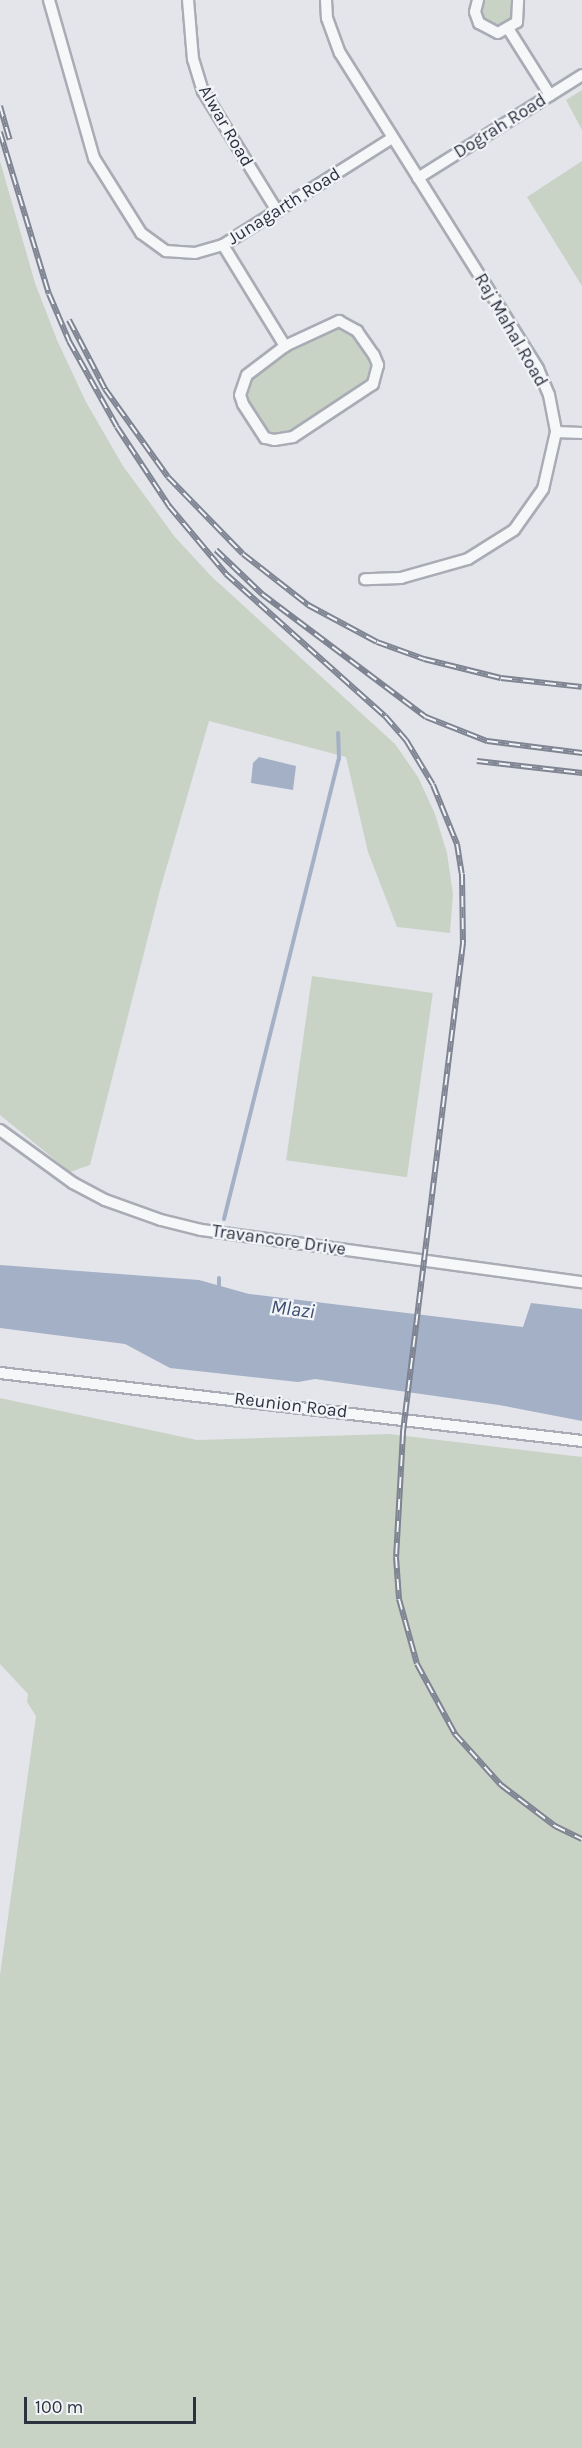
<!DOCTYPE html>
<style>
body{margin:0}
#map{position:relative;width:582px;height:2448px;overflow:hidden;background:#e4e5ea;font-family:Karla,sans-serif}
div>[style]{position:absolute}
.green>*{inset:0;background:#c8d3c6;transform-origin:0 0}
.water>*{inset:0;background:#a3b0c6}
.stream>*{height:4px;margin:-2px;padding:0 2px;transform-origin:2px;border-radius:2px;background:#a3b0c6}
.roads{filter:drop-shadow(2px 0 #a9acb4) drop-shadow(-2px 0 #a9acb4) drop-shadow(0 2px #a9acb4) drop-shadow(0 -2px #a9acb4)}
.street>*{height:10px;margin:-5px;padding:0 5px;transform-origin:5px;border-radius:5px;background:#f6f7f9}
.rail>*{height:6px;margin-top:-3px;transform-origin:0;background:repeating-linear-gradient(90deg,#f3f4f8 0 11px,#7e8492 0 22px);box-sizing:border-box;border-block:2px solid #7e8492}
span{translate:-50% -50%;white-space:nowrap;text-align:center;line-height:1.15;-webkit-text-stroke:4.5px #f3f4f8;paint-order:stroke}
.street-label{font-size:18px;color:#2d3241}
.water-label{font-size:20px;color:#3b4d71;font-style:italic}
.scale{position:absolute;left:24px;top:2397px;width:172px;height:27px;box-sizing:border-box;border:3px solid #2d3241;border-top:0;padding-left:8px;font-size:18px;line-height:21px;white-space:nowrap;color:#2d3241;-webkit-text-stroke:4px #f3f4f8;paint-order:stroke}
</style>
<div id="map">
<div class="green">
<div style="clip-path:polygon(481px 0,514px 0,514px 19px,497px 29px,480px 18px)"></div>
<div style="clip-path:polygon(582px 90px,582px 130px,566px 100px)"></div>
<div style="clip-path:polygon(0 161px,35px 283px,57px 340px,86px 402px,123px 466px,175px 537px,211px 576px,395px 744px,418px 777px,435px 814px,447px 853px,453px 894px,450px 933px,397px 927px,368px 852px,346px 757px,209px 721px,160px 890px,90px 1165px,70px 1172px,0 1115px)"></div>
<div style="clip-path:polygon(582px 161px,582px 286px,527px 197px)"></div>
<div style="clip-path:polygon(333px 327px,342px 327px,355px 336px,370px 358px,371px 376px,364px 386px,294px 431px,280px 434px,265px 432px,246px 404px,251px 378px,291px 348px)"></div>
<div style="left:312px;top:976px;width:122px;height:186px;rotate:8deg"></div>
<div style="clip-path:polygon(0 1398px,197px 1440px,389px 1434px,582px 1457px,582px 2448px,0 2448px,0 1975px,36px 1716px,27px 1702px,28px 1694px,0 1664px)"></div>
</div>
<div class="water">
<div style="clip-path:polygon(259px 757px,296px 766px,293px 790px,251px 783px,253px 763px)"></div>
<div style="clip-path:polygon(0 1265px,199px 1280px,249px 1294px,523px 1327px,531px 1303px,582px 1309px,582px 1421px,499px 1405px,315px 1379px,298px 1382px,170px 1368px,125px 1344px,0 1328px)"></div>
</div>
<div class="stream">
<div style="left:224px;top:1219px;width:474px;rotate:-76deg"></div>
<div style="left:339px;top:759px;width:26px;rotate:-92deg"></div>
<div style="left:219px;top:1289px;width:11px;rotate:-90deg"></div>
</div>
<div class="roads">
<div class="street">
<div style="left:49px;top:0;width:164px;rotate:74.1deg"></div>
<div style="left:94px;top:158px;width:89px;rotate:57.9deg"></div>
<div style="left:141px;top:233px;width:31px;rotate:36deg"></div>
<div style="left:166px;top:251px;width:29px;rotate:4deg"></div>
<div style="left:195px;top:253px;width:29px;rotate:-16deg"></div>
<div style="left:223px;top:245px;width:200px;rotate:-32.3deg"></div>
<div style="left:188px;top:0;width:59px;rotate:85.2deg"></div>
<div style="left:193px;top:59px;width:34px;rotate:73deg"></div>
<div style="left:203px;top:91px;width:141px;rotate:58.3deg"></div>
<div style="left:326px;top:0;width:18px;rotate:87deg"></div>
<div style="left:327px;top:18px;width:37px;rotate:70deg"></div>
<div style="left:340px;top:53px;width:373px;rotate:57.9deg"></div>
<div style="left:538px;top:369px;width:28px;rotate:67deg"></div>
<div style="left:549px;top:395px;width:38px;rotate:79deg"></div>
<div style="left:556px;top:432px;width:58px;rotate:102.8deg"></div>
<div style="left:543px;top:489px;width:50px;rotate:125.3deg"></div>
<div style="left:514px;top:530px;width:54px;rotate:147.8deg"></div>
<div style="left:468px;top:559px;width:70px;rotate:164.2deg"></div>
<div style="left:401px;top:578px;width:36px;rotate:178deg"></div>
<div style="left:478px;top:0;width:12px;rotate:104deg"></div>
<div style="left:475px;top:12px;width:12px;rotate:70deg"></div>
<div style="left:479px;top:23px;width:21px;rotate:28deg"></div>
<div style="left:498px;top:33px;width:22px;rotate:-30deg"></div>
<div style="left:517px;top:22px;width:22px;rotate:-87deg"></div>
<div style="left:509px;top:30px;width:77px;rotate:57.8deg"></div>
<div style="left:418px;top:178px;width:194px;rotate:-32.1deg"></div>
<div style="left:223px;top:245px;width:119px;rotate:58.5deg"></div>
<div style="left:339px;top:321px;width:21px;rotate:29deg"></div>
<div style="left:357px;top:331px;width:29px;rotate:55deg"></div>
<div style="left:374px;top:355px;width:11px;rotate:68deg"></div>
<div style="left:378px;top:365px;width:20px;rotate:105deg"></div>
<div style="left:373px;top:384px;width:96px;rotate:146.5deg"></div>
<div style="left:293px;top:437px;width:19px;rotate:171deg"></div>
<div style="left:274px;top:440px;width:9px;rotate:-167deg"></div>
<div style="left:265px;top:438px;width:40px;rotate:-122.9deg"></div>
<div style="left:243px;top:404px;width:9px;rotate:-108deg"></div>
<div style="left:240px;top:395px;width:21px;rotate:-71deg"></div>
<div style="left:247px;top:375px;width:48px;rotate:-37.3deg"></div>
<div style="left:285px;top:346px;width:60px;rotate:-24.8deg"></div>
<div style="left:556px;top:432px;width:26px;rotate:2deg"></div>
<div style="left:0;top:1130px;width:90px;rotate:36deg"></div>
<div style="left:73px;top:1183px;width:36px;rotate:28deg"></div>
<div style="left:105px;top:1200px;width:59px;rotate:19.7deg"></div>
<div style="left:161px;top:1220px;width:41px;rotate:14deg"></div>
<div style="left:201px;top:1230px;width:385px;rotate:7.8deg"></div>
<div style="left:0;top:1373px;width:586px;rotate:6.66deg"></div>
</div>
</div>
<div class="rail">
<div style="left:0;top:106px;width:35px;rotate:74deg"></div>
<div style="left:0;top:132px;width:169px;rotate:73.2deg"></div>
<div style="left:49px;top:294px;width:51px;rotate:66.9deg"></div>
<div style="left:69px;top:341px;width:98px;rotate:60.8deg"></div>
<div style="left:117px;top:427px;width:95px;rotate:56.6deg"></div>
<div style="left:169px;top:506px;width:89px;rotate:50deg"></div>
<div style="left:226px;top:574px;width:213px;rotate:41.8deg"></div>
<div style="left:385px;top:716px;width:32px;rotate:49deg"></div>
<div style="left:406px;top:740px;width:52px;rotate:59deg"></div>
<div style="left:433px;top:785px;width:64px;rotate:67.9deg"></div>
<div style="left:457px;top:844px;width:30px;rotate:81deg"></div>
<div style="left:462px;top:874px;width:69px;rotate:89.2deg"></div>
<div style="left:463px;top:943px;width:494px;rotate:97deg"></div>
<div style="left:403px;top:1433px;width:124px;rotate:93.2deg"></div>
<div style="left:396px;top:1557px;width:42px;rotate:85.9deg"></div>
<div style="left:399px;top:1599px;width:67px;rotate:74.5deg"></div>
<div style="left:417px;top:1664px;width:80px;rotate:61.5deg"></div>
<div style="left:455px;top:1734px;width:69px;rotate:48deg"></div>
<div style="left:501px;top:1785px;width:68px;rotate:37.2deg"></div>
<div style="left:555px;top:1826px;width:30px;rotate:26deg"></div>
<div style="left:69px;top:320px;width:78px;rotate:62.4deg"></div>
<div style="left:105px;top:389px;width:108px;rotate:54.4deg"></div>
<div style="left:168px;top:477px;width:107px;rotate:45.8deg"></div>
<div style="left:243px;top:554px;width:83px;rotate:38.1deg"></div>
<div style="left:308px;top:605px;width:78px;rotate:28.2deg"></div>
<div style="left:377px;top:642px;width:50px;rotate:19.9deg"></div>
<div style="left:424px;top:659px;width:79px;rotate:13.9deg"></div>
<div style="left:501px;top:678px;width:81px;rotate:6.3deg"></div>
<div style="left:216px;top:550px;width:64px;rotate:43.7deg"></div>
<div style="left:262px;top:594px;width:205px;rotate:36.9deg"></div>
<div style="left:426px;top:717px;width:66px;rotate:21.5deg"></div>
<div style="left:487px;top:741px;width:96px;rotate:7.2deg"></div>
<div style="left:477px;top:761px;width:106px;rotate:6.5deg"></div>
</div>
<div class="street-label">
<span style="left:226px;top:126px;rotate:60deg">Alwar Road</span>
<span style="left:500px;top:126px;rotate:-32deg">Dograh Road</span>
<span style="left:284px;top:206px;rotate:-32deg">Junagarth Road</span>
<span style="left:511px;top:330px;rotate:60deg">Raj Mahal Road</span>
<span style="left:279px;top:1240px;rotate:8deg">Travancore Drive</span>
<span style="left:291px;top:1405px;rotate:7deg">Reunion Road</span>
</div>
<div class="water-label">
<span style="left:293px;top:1309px;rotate:7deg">Mlazi</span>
</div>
<div class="scale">100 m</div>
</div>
